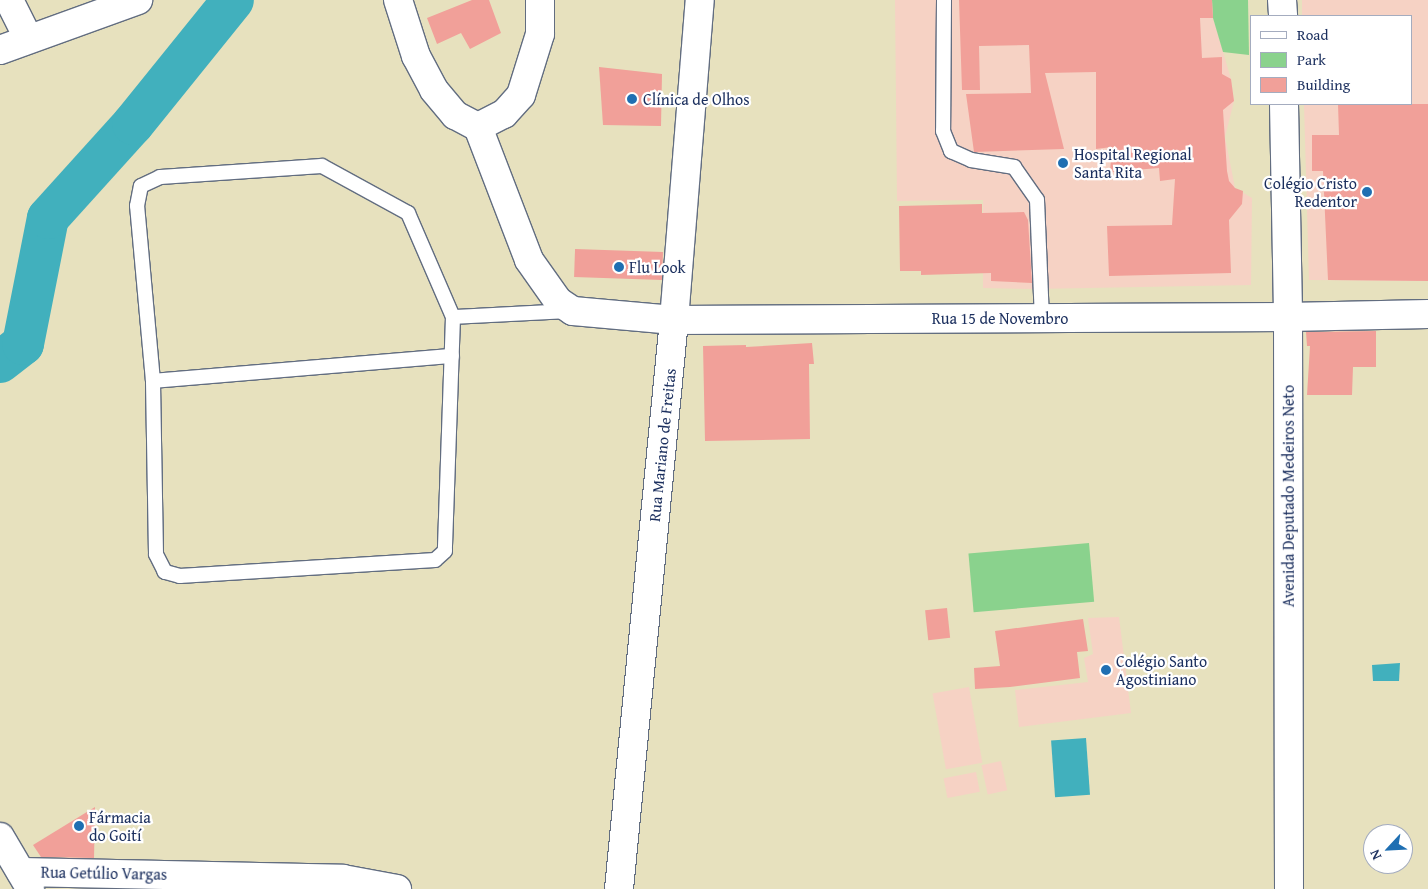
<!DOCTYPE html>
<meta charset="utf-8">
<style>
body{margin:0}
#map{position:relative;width:1428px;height:889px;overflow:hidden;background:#e7e1be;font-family:"Gentium Book Plus",serif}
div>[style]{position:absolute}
.built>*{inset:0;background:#f6d2c4;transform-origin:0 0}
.green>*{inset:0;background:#8ad28d;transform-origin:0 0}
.water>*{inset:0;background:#41b0bd;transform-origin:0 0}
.river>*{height:42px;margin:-21px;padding:0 21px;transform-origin:21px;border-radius:21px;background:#41b0bd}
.building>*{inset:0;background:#f1a099;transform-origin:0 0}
.roads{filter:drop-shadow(1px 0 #626d80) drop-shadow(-1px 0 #626d80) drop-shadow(0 1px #626d80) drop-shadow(0 -1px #626d80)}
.service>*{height:14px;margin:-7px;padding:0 7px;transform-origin:7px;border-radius:7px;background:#fff}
.minor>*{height:28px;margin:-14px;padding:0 14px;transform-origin:14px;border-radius:14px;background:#fff}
.tertiary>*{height:28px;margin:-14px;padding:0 14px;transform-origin:14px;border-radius:14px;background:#fff}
.secondary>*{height:28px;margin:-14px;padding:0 14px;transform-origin:14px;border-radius:14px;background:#fff}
.dots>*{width:14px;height:14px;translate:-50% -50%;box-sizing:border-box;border:2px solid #fff;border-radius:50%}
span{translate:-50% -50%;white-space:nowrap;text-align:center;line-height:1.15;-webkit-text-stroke:4.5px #fff;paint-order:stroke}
.poi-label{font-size:16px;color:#1b2f5e}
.left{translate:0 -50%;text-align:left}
.right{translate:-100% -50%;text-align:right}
.street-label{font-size:16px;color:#1b2f5e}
.legend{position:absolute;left:1250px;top:15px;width:162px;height:90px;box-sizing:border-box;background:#fff;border:1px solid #a4acbf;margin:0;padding:6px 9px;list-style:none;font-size:15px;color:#1b2f5e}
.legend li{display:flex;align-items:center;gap:10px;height:25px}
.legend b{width:25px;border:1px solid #a4acbf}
.north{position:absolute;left:1363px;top:824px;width:50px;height:50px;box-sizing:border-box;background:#fff;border:1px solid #a4acbf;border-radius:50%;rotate:245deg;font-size:14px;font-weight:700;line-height:20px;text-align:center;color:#1b2f5e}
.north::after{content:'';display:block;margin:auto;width:18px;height:22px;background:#1f6fb2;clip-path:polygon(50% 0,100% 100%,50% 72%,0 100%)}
</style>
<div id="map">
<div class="built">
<div style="clip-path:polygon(895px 0,1212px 0,1213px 18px,1231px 79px,1234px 101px,1225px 137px,1235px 188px,1252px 198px,1251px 285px,1032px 289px,983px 288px,983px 200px,897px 201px)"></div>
<div style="clip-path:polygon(1302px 0,1428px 0,1428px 281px,1309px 280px,1304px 104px,1412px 104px,1412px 16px,1302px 16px)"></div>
<div style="clip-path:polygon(1119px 617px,1131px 713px,1019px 727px,1015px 690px,1088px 682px,1084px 658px,1093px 654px,1088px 618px)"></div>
<div style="left:969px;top:687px;width:77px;height:37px;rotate:80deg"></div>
<div style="left:1001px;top:761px;width:30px;height:20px;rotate:78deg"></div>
<div style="left:976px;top:772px;width:20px;height:33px;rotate:79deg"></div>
</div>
<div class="green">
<div style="clip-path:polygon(1212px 0,1248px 0,1249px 55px,1223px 52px,1213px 18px)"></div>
<div style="left:1089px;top:543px;width:59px;height:121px;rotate:85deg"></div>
</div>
<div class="water">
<div style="clip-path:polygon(1400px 663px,1399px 681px,1373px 681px,1372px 665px)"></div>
<div style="left:1086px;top:738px;width:57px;height:35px;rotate:86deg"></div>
</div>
<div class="river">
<div style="left:0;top:362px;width:29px;rotate:-38deg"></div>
<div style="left:23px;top:344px;width:128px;rotate:-78.8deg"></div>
<div style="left:48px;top:218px;width:127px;rotate:-47.9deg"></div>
<div style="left:133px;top:124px;width:159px;rotate:-51.1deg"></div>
</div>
<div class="building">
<div style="clip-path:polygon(472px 0,489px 0,501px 33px,470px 49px,461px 33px,437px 44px,427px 18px)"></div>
<div style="clip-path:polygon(959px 0,1212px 0,1213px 18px,1200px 18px,1202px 58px,1222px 57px,1222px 74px,1231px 79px,1234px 101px,1223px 110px,1227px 171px,1229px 181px,1235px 188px,1243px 191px,1242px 204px,1229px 220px,1231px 273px,1109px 276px,1107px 226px,1172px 225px,1175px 179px,1160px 181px,1159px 168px,1110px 172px,1112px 147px,1096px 149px,1096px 72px,1045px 73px,1064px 149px,974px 152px,966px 94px,1031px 93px,1029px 45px,979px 46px,980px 90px,962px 90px)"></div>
<div style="clip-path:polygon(599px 67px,662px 74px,661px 126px,603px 125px)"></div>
<div style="clip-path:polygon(1338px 104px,1428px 104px,1428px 281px,1328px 280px,1323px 171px,1312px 171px,1312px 135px,1339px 135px)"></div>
<div style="clip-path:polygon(982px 204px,982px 213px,1024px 212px,1028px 220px,1032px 283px,991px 281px,991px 273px,921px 275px,921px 271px,900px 271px,899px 206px)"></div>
<div style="left:663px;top:252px;width:28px;height:88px;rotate:92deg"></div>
<div style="clip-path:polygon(1376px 331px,1376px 367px,1353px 367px,1352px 395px,1307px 395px,1310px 346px,1307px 346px,1306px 332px)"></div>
<div style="clip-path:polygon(812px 343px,814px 364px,809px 364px,810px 439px,705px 441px,703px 346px,746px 345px,746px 347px)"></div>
<div style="left:947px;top:608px;width:30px;height:22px;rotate:84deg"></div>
<div style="clip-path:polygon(1083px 619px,1088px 651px,1077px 652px,1080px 678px,1010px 687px,975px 689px,974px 668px,1000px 666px,995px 631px)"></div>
<div style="clip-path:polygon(95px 807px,94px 858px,41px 857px,33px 845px)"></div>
</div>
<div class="roads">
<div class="service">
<div style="left:944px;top:0;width:131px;rotate:90.4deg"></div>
<div style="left:943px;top:131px;width:22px;rotate:68deg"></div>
<div style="left:951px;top:151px;width:22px;rotate:24deg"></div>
<div style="left:971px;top:160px;width:44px;rotate:9.2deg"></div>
<div style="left:1014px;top:167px;width:40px;rotate:55.1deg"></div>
<div style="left:1037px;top:200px;width:118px;rotate:87.6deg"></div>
<div style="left:322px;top:166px;width:98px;rotate:28.7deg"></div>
<div style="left:408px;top:213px;width:113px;rotate:66.6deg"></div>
<div style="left:453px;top:317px;width:234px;rotate:92deg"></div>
<div style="left:445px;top:551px;width:13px;rotate:138deg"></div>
<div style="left:435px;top:560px;width:256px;rotate:176.4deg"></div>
<div style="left:180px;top:576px;width:16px;rotate:-165deg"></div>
<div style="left:165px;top:572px;width:20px;rotate:-117deg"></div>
<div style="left:156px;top:554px;width:173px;rotate:-91deg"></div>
<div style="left:153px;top:381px;width:176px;rotate:-95.2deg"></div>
<div style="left:137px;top:206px;width:20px;rotate:-79deg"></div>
<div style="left:141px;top:186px;width:21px;rotate:-25deg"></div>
<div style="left:160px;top:177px;width:162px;rotate:-3.9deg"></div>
<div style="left:453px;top:317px;width:114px;rotate:-3deg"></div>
<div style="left:153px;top:381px;width:300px;rotate:-4.8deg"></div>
</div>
<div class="minor">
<div style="left:9px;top:0;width:42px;rotate:63.4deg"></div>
<div style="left:398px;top:0;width:59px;rotate:72.2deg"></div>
<div style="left:416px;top:56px;width:38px;rotate:62deg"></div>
<div style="left:434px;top:90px;width:33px;rotate:50deg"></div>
<div style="left:455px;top:115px;width:26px;rotate:28deg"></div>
<div style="left:478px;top:127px;width:142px;rotate:69deg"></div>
<div style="left:529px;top:260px;width:50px;rotate:54.7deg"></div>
<div style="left:558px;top:301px;width:18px;rotate:34deg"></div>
<div style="left:573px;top:311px;width:101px;rotate:5.1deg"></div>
<div style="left:478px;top:127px;width:29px;rotate:-27deg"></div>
<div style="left:504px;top:114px;width:25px;rotate:-48deg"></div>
<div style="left:521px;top:95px;width:64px;rotate:-72.7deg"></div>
<div style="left:540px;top:34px;width:34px;rotate:-90deg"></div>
</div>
<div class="tertiary">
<div style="left:0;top:50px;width:147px;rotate:-19.9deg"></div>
<div style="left:674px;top:320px;width:614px;rotate:-0.28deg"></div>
<div style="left:1288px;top:317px;width:140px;rotate:-1.2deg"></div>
<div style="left:0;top:837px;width:59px;rotate:59.5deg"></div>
<div style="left:21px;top:872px;width:322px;rotate:1.2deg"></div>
<div style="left:343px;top:879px;width:55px;rotate:10.5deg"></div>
<div style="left:619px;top:889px;width:572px;rotate:-84.48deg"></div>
<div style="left:674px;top:320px;width:321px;rotate:-85.4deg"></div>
</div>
<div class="secondary">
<div style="left:1282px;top:0;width:16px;rotate:86deg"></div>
<div style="left:1284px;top:104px;width:213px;rotate:88.9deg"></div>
<div style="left:1288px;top:317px;width:572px;rotate:89.9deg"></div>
</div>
</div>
<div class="dots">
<div style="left:632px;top:99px;background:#1f6fb2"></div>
<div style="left:1063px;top:163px;background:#1f6fb2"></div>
<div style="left:1367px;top:192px;background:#1f6fb2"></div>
<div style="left:619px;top:267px;background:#1f6fb2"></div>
<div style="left:1106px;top:670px;background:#1f6fb2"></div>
<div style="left:79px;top:826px;background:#1f6fb2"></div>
</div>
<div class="poi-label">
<span class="left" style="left:643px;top:99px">Clínica de Olhos</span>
<span class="left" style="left:1074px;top:163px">Hospital Regional<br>Santa Rita</span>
<span class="right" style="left:1357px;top:192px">Colégio Cristo<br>Redentor</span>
<span class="left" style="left:629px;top:267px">Flu Look</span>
<span class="left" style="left:1116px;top:670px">Colégio Santo<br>Agostiniano</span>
<span class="left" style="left:89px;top:826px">Fármacia<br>do Goití</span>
</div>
<div class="street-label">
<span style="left:1000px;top:318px">Rua 15 de Novembro</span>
<span style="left:662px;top:445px;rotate:-84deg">Rua Mariano de Freitas</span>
<span style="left:1288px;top:496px;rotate:-90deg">Avenida Deputado Medeiros Neto</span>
<span style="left:104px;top:873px;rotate:1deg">Rua Getúlio Vargas</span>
</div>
<ul class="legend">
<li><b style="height:6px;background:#fff"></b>Road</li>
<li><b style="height:14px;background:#8ad28d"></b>Park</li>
<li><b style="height:14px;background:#f1a099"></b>Building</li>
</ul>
<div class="north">N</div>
</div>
